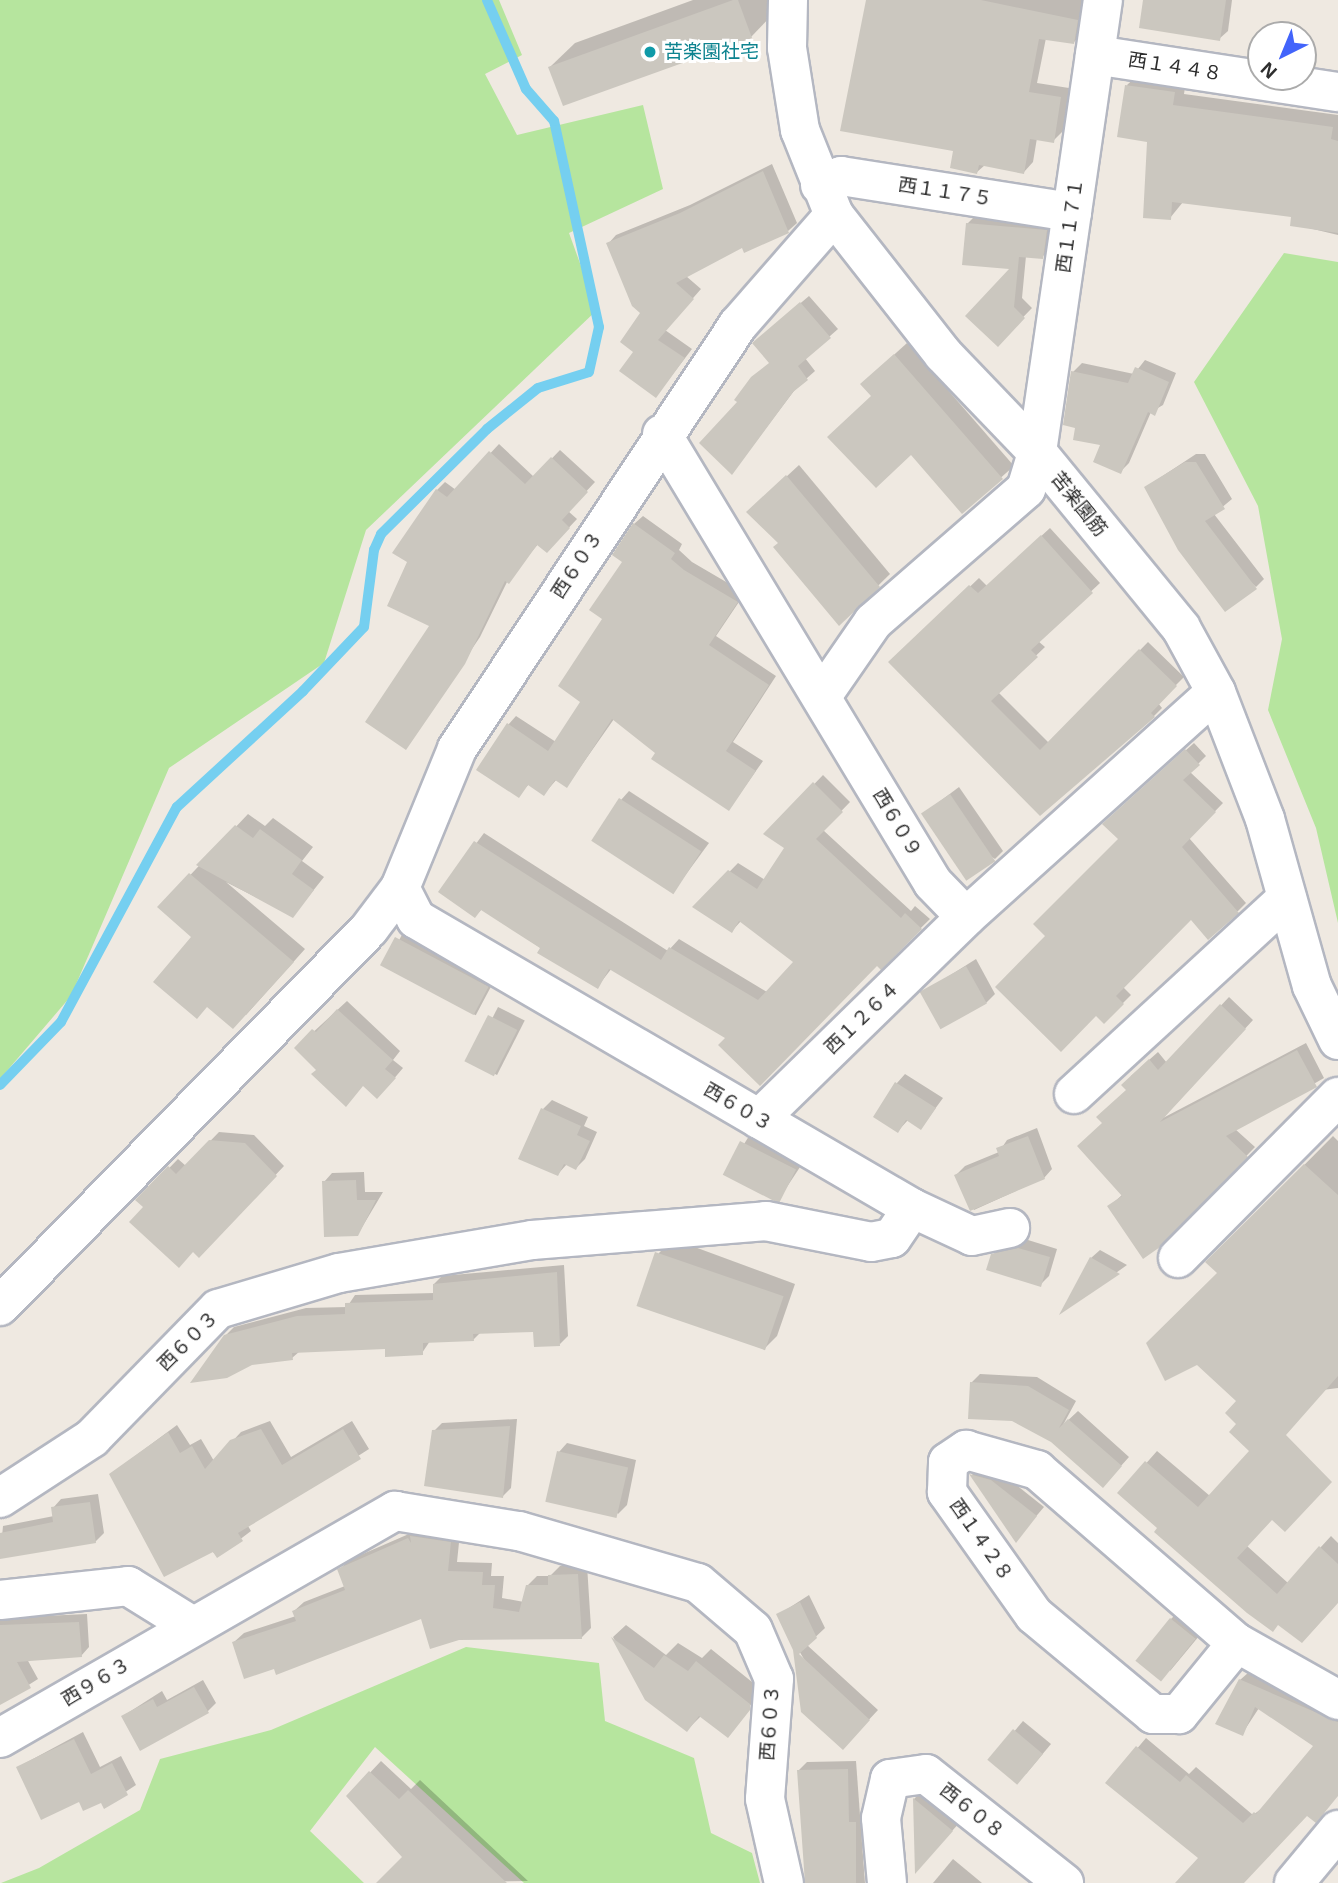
<!DOCTYPE html>
<meta charset="utf-8">
<style>
body{margin:0}
#map{position:relative;width:1338px;height:1883px;overflow:hidden;background:#efe9e1;font-family:Helvetica,"Noto Sans JP",sans-serif}
div>[style]{position:absolute}
.green>*{inset:0;background:#b6e59e}
.shadow>*{inset:0;background:#0003;transform-origin:0 0}
.stream>*{height:10px;margin:-5px;padding:0 5px;transform-origin:5px;border-radius:5px;background:#75cff0}
.building>*{inset:0;background:#cbc7bf;transform-origin:0 0}
.roads{filter:drop-shadow(2px 0 #b4b7c1) drop-shadow(-2px 0 #b4b7c1) drop-shadow(0 2px #b4b7c1) drop-shadow(0 -2px #b4b7c1)}
.minor>*{height:38px;margin:-19px;padding:0 19px;transform-origin:19px;border-radius:19px;background:#fff}
.dots>*{width:19px;height:19px;translate:-50% -50%;box-sizing:border-box;border:4px solid #fff;border-radius:50%}
span{translate:-50% -50%;white-space:nowrap;text-align:center;line-height:1.15;-webkit-text-stroke:6px #fff;paint-order:stroke}
.culture-label{font-size:19px;color:#0d838f}
.left{translate:0 -50%;text-align:left}
.street-label{font-size:19px;color:#2e2e2e}
.north{position:absolute;left:1247px;top:21px;width:70px;height:70px;box-sizing:border-box;background:#fff;border:2px solid #ababab;border-radius:50%;rotate:223deg;font-size:19px;font-weight:700;line-height:28px;text-align:center;color:#2e2e2e}
.north::after{content:'';display:block;margin:auto;width:24px;height:32px;background:#4264fb;clip-path:polygon(50% 0,100% 100%,50% 72%,0 100%)}
</style>
<div id="map">
<div class="green">
<div style="clip-path:polygon(0 0,499px 0,522px 55px,485px 74px,517px 135px,643px 105px,663px 189px,569px 233px,597px 310px,366px 530px,324px 663px,169px 768px,71px 996px,0 1079px)"></div>
<div style="clip-path:polygon(1284px 253px,1338px 262px,1338px 923px,1316px 828px,1268px 710px,1282px 639px,1258px 506px,1194px 382px)"></div>
<div style="clip-path:polygon(466px 1647px,599px 1663px,605px 1721px,694px 1758px,711px 1833px,752px 1853px,760px 1883px,524px 1883px,375px 1747px,310px 1831px,364px 1883px,1px 1883px,39px 1868px,140px 1810px,160px 1759px,271px 1730px)"></div>
</div>
<div class="shadow">
<div style="clip-path:polygon(693px 0,771px 0,775px 12px,751px 37px,550px 67px,575px 43px)"></div>
<div style="clip-path:polygon(867px 0,1084px 0,1083px 33px,1074px 42px,1046px 38px,1037px 83px,1069px 88px,1063px 131px,1053px 141px,1037px 138px,1033px 162px,1024px 172px,985px 165px,977px 172px,955px 150px)"></div>
<div style="clip-path:polygon(1145px 0,1232px 0,1228px 31px,1219px 39px)"></div>
<div style="clip-path:polygon(1139px 74px,1186px 81px,1184px 94px,1338px 115px,1338px 235px,1292px 224px,1293px 216px,1183px 202px,1170px 218px,1149px 140px,1127px 85px)"></div>
<div style="clip-path:polygon(772px 164px,797px 223px,788px 231px,745px 251px,743px 246px,686px 276px,701px 289px,665px 330px,692px 349px,656px 396px,635px 351px,643px 313px,608px 244px,616px 235px,690px 205px)"></div>
<div style="clip-path:polygon(976px 215px,1055px 222px,1051px 248px,1042px 257px,1026px 256px,1022px 298px,1032px 308px,997px 344px,1013px 268px,967px 224px)"></div>
<div style="clip-path:polygon(809px 296px,838px 329px,805px 358px,815px 371px,797px 387px,732px 473px,740px 402px,771px 362px,763px 335px)"></div>
<div style="clip-path:polygon(907px 343px,1014px 466px,962px 512px,873px 396px,875px 372px)"></div>
<div style="clip-path:polygon(1145px 360px,1176px 373px,1163px 405px,1151px 412px,1129px 463px,1120px 472px,1102px 444px,1077px 426px,1073px 372px,1082px 363px,1134px 374px)"></div>
<div style="clip-path:polygon(499px 444px,534px 477px,560px 450px,595px 482px,568px 511px,577px 519px,547px 551px,539px 543px,508px 580px,480px 637px,405px 748px,432px 626px,437px 490px,445px 482px,456px 490px)"></div>
<div style="clip-path:polygon(1196px 454px,1205px 454px,1232px 499px,1214px 514px,1264px 579px,1256px 587px,1146px 487px)"></div>
<div style="clip-path:polygon(799px 465px,890px 574px,840px 623px,780px 542px,760px 501px)"></div>
<div style="clip-path:polygon(643px 516px,682px 544px,679px 550px,692px 562px,745px 593px,716px 636px,776px 676px,733px 742px,763px 761px,729px 809px,614px 719px,567px 786px,557px 779px,544px 794px,529px 784px,518px 796px,508px 725px,516px 716px,556px 742px,582px 701px,634px 524px)"></div>
<div style="clip-path:polygon(1050px 528px,1100px 583px,1038px 641px,1045px 647px,998px 692px,1049px 743px,1148px 642px,1184px 677px,1158px 703px,1162px 708px,1154px 716px,1040px 814px,891px 662px,979px 578px,987px 586px)"></div>
<div style="clip-path:polygon(1194px 743px,1206px 756px,1190px 772px,1223px 803px,1189px 838px,1246px 903px,1238px 911px,1191px 918px,1123px 987px,1131px 995px,1112px 1014px,1048px 936px,1120px 839px,1112px 816px)"></div>
<div style="clip-path:polygon(823px 775px,850px 802px,823px 830px,911px 911px,915px 906px,930px 919px,881px 967px,877px 964px,728px 1038px,612px 968px,598px 986px,482px 909px,475px 916px,440px 892px,484px 833px,668px 951px,679px 939px,767px 992px,795px 962px,741px 921px,732px 931px,695px 907px,738px 863px,765px 880px,787px 847px,766px 834px)"></div>
<div style="clip-path:polygon(959px 787px,1003px 851px,995px 859px,923px 814px)"></div>
<div style="clip-path:polygon(629px 791px,709px 843px,673px 892px,621px 800px)"></div>
<div style="clip-path:polygon(248px 814px,265px 826px,273px 818px,313px 847px,302px 861px,324px 877px,293px 916px,226px 882px,305px 949px,246px 1015px,193px 937px,160px 907px)"></div>
<div style="left:405px;top:929px;width:103px;height:43px;rotate:28deg"></div>
<div style="clip-path:polygon(976px 959px,995px 994px,986px 1003px,922px 993px)"></div>
<div style="clip-path:polygon(1229px 997px,1253px 1020px,1163px 1118px,1306px 1043px,1324px 1078px,1235px 1129px,1255px 1147px,1159px 1246px,1110px 1206px,1123px 1194px,1104px 1123px,1128px 1090px,1131px 1076px,1158px 1052px,1167px 1063px)"></div>
<div style="clip-path:polygon(347px 1001px,400px 1051px,393px 1060px,403px 1068px,386px 1088px,318px 1069px,296px 1048px)"></div>
<div style="left:498px;top:1007px;width:30px;height:61px;rotate:27deg"></div>
<div style="clip-path:polygon(905px 1074px,943px 1098px,921px 1128px,908px 1120px,898px 1131px,897px 1083px)"></div>
<div style="clip-path:polygon(552px 1100px,588px 1117px,584px 1126px,597px 1132px,585px 1159px,576px 1168px,567px 1164px,558px 1174px,543px 1109px)"></div>
<div style="clip-path:polygon(1037px 1128px,1052px 1169px,1044px 1178px,974px 1210px,956px 1175px,965px 1166px,999px 1152px,1007px 1140px)"></div>
<div style="clip-path:polygon(219px 1132px,254px 1135px,284px 1166px,199px 1256px,138px 1200px,178px 1159px,186px 1166px)"></div>
<div style="clip-path:polygon(751px 1133px,804px 1161px,779px 1199px,725px 1174px)"></div>
<div style="clip-path:polygon(1333px 1136px,1338px 1141px,1338px 1388px,1238px 1401px,1219px 1273px,1208px 1262px)"></div>
<div style="clip-path:polygon(364px 1172px,365px 1192px,383px 1192px,358px 1234px,324px 1182px,332px 1173px)"></div>
<div style="clip-path:polygon(673px 1239px,795px 1284px,777px 1336px,764px 1349px,640px 1305px,659px 1253px)"></div>
<div style="clip-path:polygon(1028px 1240px,1057px 1249px,1049px 1276px,1040px 1285px,993px 1255px,1002px 1246px)"></div>
<div style="clip-path:polygon(1100px 1250px,1127px 1265px,1064px 1310px,1091px 1258px)"></div>
<div style="clip-path:polygon(564px 1265px,568px 1336px,560px 1344px,535px 1330px,481px 1332px,473px 1340px,430px 1341px,422px 1353px,387px 1347px,300px 1351px,292px 1358px,225px 1336px,234px 1327px,306px 1308px,347px 1307px,355px 1295px,435px 1293px,434px 1284px,442px 1276px)"></div>
<div style="clip-path:polygon(980px 1374px,1037px 1377px,1076px 1401px,1063px 1425px,1078px 1411px,1129px 1457px,1111px 1477px,971px 1383px)"></div>
<div style="clip-path:polygon(517px 1419px,511px 1488px,503px 1496px,434px 1431px,442px 1423px)"></div>
<div style="clip-path:polygon(270px 1421px,291px 1457px,352px 1421px,369px 1449px,248px 1526px,251px 1531px,218px 1556px,111px 1474px,177px 1425px,190px 1445px,201px 1439px,214px 1461px,241px 1432px)"></div>
<div style="clip-path:polygon(567px 1443px,636px 1460px,627px 1505px,618px 1514px,559px 1452px)"></div>
<div style="clip-path:polygon(1157px 1451px,1210px 1496px,1273px 1518px,1247px 1546px,1288px 1583px,1331px 1536px,1338px 1543px,1338px 1602px,1313px 1630px,1160px 1528px,1120px 1493px)"></div>
<div style="clip-path:polygon(980px 1466px,1000px 1472px,1044px 1507px,1016px 1540px,972px 1474px)"></div>
<div style="clip-path:polygon(98px 1494px,104px 1533px,95px 1542px,0 1558px,3px 1526px,54px 1516px,53px 1508px,61px 1499px)"></div>
<div style="clip-path:polygon(418px 1530px,460px 1533px,457px 1562px,492px 1563px,491px 1576px,504px 1576px,502px 1598px,524px 1602px,527px 1586px,537px 1576px,550px 1576px,560px 1566px,587px 1565px,591px 1628px,581px 1638px,422px 1617px,275px 1667px,234px 1642px,244px 1633px,296px 1616px,294px 1611px,304px 1602px,345px 1586px,339px 1570px,349px 1560px)"></div>
<div style="clip-path:polygon(809px 1595px,825px 1628px,807px 1645px,878px 1710px,851px 1739px,778px 1615px)"></div>
<div style="clip-path:polygon(1180px 1610px,1204px 1630px,1170px 1671px,1171px 1619px)"></div>
<div style="clip-path:polygon(87px 1614px,89px 1647px,81px 1656px,27px 1659px,38px 1679px,0 1703px,0 1618px)"></div>
<div style="clip-path:polygon(626px 1625px,666px 1655px,678px 1643px,702px 1658px,711px 1649px,762px 1690px,727px 1736px,701px 1716px,687px 1730px,647px 1698px,613px 1637px)"></div>
<div style="clip-path:polygon(1249px 1672px,1338px 1711px,1338px 1783px,1221px 1883px,1177px 1883px,1200px 1858px,1108px 1783px,1146px 1738px,1189px 1774px,1196px 1767px,1253px 1815px,1265px 1806px,1315px 1746px,1259px 1708px,1242px 1734px,1240px 1680px)"></div>
<div style="clip-path:polygon(203px 1680px,216px 1703px,208px 1711px,123px 1716px,162px 1691px,167px 1700px)"></div>
<div style="clip-path:polygon(1023px 1721px,1051px 1744px,1026px 1774px,990px 1760px)"></div>
<div style="clip-path:polygon(83px 1732px,100px 1767px,121px 1756px,136px 1785px,104px 1806px,102px 1800px,18px 1767px)"></div>
<div style="clip-path:polygon(381px 1761px,411px 1789px,420px 1780px,528px 1881px,389px 1883px,404px 1857px,348px 1796px)"></div>
<div style="clip-path:polygon(856px 1761px,865px 1883px,806px 1883px,799px 1770px,807px 1762px)"></div>
<div style="clip-path:polygon(922px 1791px,961px 1821px,917px 1870px,914px 1799px)"></div>
<div style="clip-path:polygon(953px 1859px,982px 1883px,933px 1883px)"></div>
</div>
<div class="stream">
<div style="left:0;top:1085px;width:88px;rotate:-45.9deg"></div>
<div style="left:61px;top:1022px;width:244px;rotate:-61.7deg"></div>
<div style="left:177px;top:807px;width:171px;rotate:-42.6deg"></div>
<div style="left:303px;top:691px;width:88px;rotate:-46.4deg"></div>
<div style="left:364px;top:627px;width:78px;rotate:-82.6deg"></div>
<div style="left:374px;top:550px;width:17px;rotate:-66deg"></div>
<div style="left:381px;top:534px;width:149px;rotate:-44.7deg"></div>
<div style="left:487px;top:429px;width:65px;rotate:-38.8deg"></div>
<div style="left:538px;top:388px;width:53px;rotate:-17.4deg"></div>
<div style="left:589px;top:372px;width:46px;rotate:-77.5deg"></div>
<div style="left:599px;top:327px;width:211px;rotate:-102.3deg"></div>
<div style="left:554px;top:121px;width:43px;rotate:-131.2deg"></div>
<div style="left:526px;top:89px;width:97px;rotate:-113.7deg"></div>
</div>
<div class="building">
<div style="clip-path:polygon(733px 0,738px 0,752px 38px,563px 106px,548px 67px)"></div>
<div style="clip-path:polygon(866px 0,981px 0,1078px 20px,1074px 44px,1039px 39px,1029px 92px,1061px 97px,1054px 143px,1030px 139px,1024px 174px,979px 165px,977px 174px,950px 168px,953px 151px,840px 131px)"></div>
<div style="clip-path:polygon(1143px 0,1226px 0,1220px 41px,1139px 28px)"></div>
<div style="clip-path:polygon(1125px 85px,1175px 92px,1173px 105px,1333px 127px,1331px 139px,1338px 141px,1338px 233px,1290px 226px,1291px 217px,1172px 202px,1171px 220px,1143px 218px,1147px 142px,1117px 137px)"></div>
<div style="clip-path:polygon(763px 171px,789px 233px,744px 253px,742px 248px,676px 283px,694px 299px,658px 340px,685px 358px,656px 398px,619px 371px,633px 352px,620px 342px,640px 313px,632px 306px,606px 243px,680px 213px)"></div>
<div style="clip-path:polygon(966px 223px,1047px 230px,1043px 259px,1019px 257px,1014px 307px,1025px 318px,998px 347px,965px 316px,1009px 269px,962px 265px)"></div>
<div style="clip-path:polygon(800px 302px,831px 338px,798px 366px,808px 380px,793px 392px,732px 475px,699px 443px,737px 402px,734px 400px,751px 377px,769px 363px,752px 343px)"></div>
<div style="clip-path:polygon(894px 354px,1003px 479px,962px 514px,911px 455px,876px 488px,827px 437px,871px 396px,860px 384px)"></div>
<div style="clip-path:polygon(1135px 367px,1169px 382px,1155px 416px,1148px 412px,1121px 474px,1093px 462px,1100px 445px,1073px 440px,1075px 428px,1063px 425px,1071px 371px,1128px 383px)"></div>
<div style="clip-path:polygon(489px 451px,525px 484px,551px 457px,588px 492px,562px 520px,570px 528px,547px 553px,537px 545px,509px 584px,505px 581px,465px 664px,406px 750px,365px 722px,429px 626px,387px 606px,407px 562px,392px 553px,436px 489px,447px 497px)"></div>
<div style="clip-path:polygon(1185px 462px,1196px 462px,1225px 509px,1205px 521px,1257px 589px,1225px 612px,1178px 550px,1144px 487px)"></div>
<div style="clip-path:polygon(786px 475px,880px 587px,839px 626px,773px 547px,778px 543px,746px 512px)"></div>
<div style="clip-path:polygon(633px 523px,675px 553px,671px 559px,684px 570px,738px 602px,709px 645px,769px 685px,726px 751px,756px 771px,729px 811px,651px 759px,655px 753px,612px 719px,567px 788px,555px 780px,544px 796px,528px 785px,519px 798px,476px 770px,507px 723px,548px 751px,580px 702px,558px 686px,602px 619px,589px 610px,622px 562px,612px 555px)"></div>
<div style="clip-path:polygon(1041px 535px,1093px 593px,1031px 650px,1038px 657px,991px 701px,1040px 750px,1139px 649px,1177px 686px,1151px 713px,1155px 717px,1040px 816px,888px 662px,969px 585px,978px 593px)"></div>
<div style="clip-path:polygon(1185px 749px,1200px 765px,1183px 780px,1216px 812px,1182px 847px,1239px 913px,1208px 940px,1191px 920px,1116px 996px,1124px 1004px,1104px 1024px,1096px 1016px,1061px 1052px,995px 987px,1045px 936px,1033px 924px,1118px 839px,1102px 824px)"></div>
<div style="clip-path:polygon(813px 782px,843px 812px,816px 839px,901px 918px,905px 913px,922px 929px,881px 970px,877px 966px,760px 1086px,718px 1045px,725px 1038px,609px 969px,598px 989px,537px 953px,540px 948px,481px 910px,475px 918px,438px 892px,474px 841px,661px 960px,669px 947px,758px 1000px,793px 962px,739px 921px,732px 933px,692px 907px,728px 870px,757px 889px,784px 848px,763px 834px)"></div>
<div style="left:950px;top:794px;width:81px;height:35px;rotate:56deg"></div>
<div style="left:619px;top:798px;width:98px;height:51px;rotate:33deg"></div>
<div style="clip-path:polygon(235px 825px,253px 838px,260px 829px,302px 860px,292px 874px,314px 890px,293px 918px,196px 865px)"></div>
<div style="clip-path:polygon(189px 873px,294px 962px,233px 1029px,207px 1007px,197px 1019px,153px 982px,191px 937px,157px 907px)"></div>
<div style="left:395px;top:937px;width:106px;height:32px;rotate:28deg"></div>
<div style="left:966px;top:966px;width:43px;height:53px;rotate:61deg"></div>
<div style="clip-path:polygon(1220px 1004px,1246px 1029px,1160px 1122px,1297px 1050px,1317px 1087px,1226px 1136px,1248px 1157px,1160px 1247px,1143px 1259px,1107px 1206px,1122px 1196px,1077px 1146px,1102px 1123px,1096px 1117px,1126px 1090px,1121px 1085px,1149px 1059px,1158px 1070px)"></div>
<div style="clip-path:polygon(337px 1009px,393px 1060px,385px 1069px,396px 1078px,377px 1099px,363px 1086px,346px 1107px,311px 1074px,316px 1070px,294px 1048px,312px 1029px,316px 1032px)"></div>
<div style="left:488px;top:1015px;width:33px;height:52px;rotate:27deg"></div>
<div style="clip-path:polygon(895px 1082px,936px 1108px,921px 1130px,906px 1120px,898px 1133px,873px 1117px)"></div>
<div style="clip-path:polygon(541px 1108px,581px 1126px,577px 1135px,590px 1141px,576px 1170px,564px 1164px,558px 1176px,518px 1159px)"></div>
<div style="clip-path:polygon(1028px 1136px,1045px 1179px,970px 1211px,954px 1175px,999px 1156px,996px 1148px)"></div>
<div style="clip-path:polygon(209px 1140px,245px 1143px,277px 1176px,199px 1258px,193px 1252px,179px 1268px,129px 1222px,143px 1207px,135px 1200px,161px 1173px,168px 1166px,176px 1174px)"></div>
<div style="left:740px;top:1141px;width:63px;height:38px;rotate:27deg"></div>
<div style="clip-path:polygon(1304px 1164px,1338px 1195px,1338px 1376px,1286px 1435px,1332px 1482px,1285px 1532px,1272px 1520px,1237px 1558px,1277px 1594px,1319px 1546px,1338px 1564px,1338px 1603px,1302px 1643px,1278px 1625px,1273px 1632px,1247px 1613px,1154px 1532px,1157px 1528px,1117px 1493px,1145px 1461px,1198px 1507px,1249px 1451px,1229px 1432px,1236px 1424px,1225px 1413px,1236px 1401px,1197px 1365px,1165px 1381px,1146px 1343px,1217px 1273px,1205px 1262px)"></div>
<div style="clip-path:polygon(356px 1180px,357px 1200px,376px 1200px,358px 1236px,324px 1237px,322px 1181px)"></div>
<div style="clip-path:polygon(1018px 1248px,1050px 1257px,1041px 1287px,986px 1270px,991px 1254px)"></div>
<div style="left:655px;top:1252px;width:136px;height:57px;rotate:19deg"></div>
<div style="clip-path:polygon(1090px 1257px,1120px 1274px,1059px 1315px)"></div>
<div style="clip-path:polygon(557px 1272px,560px 1346px,534px 1347px,533px 1332px,473px 1334px,474px 1341px,423px 1343px,423px 1355px,385px 1357px,385px 1349px,292px 1353px,293px 1360px,252px 1365px,227px 1378px,190px 1383px,224px 1335px,297px 1316px,345px 1314px,345px 1303px,433px 1300px,433px 1284px)"></div>
<div style="clip-path:polygon(970px 1382px,1028px 1386px,1069px 1410px,1059px 1428px,1068px 1419px,1122px 1466px,1103px 1488px,1051px 1442px,1012px 1421px,968px 1419px)"></div>
<div style="clip-path:polygon(510px 1426px,503px 1498px,424px 1486px,432px 1430px)"></div>
<div style="clip-path:polygon(261px 1429px,282px 1465px,343px 1429px,361px 1459px,238px 1533px,243px 1541px,217px 1558px,213px 1552px,164px 1577px,109px 1474px,168px 1432px,180px 1453px,192px 1446px,205px 1469px,230px 1440px)"></div>
<div style="left:557px;top:1451px;width:73px;height:52px;rotate:13deg"></div>
<div style="clip-path:polygon(969px 1474px,991px 1480px,1037px 1516px,1016px 1543px)"></div>
<div style="clip-path:polygon(90px 1502px,96px 1543px,0 1559px,0 1533px,53px 1522px,51px 1507px)"></div>
<div style="clip-path:polygon(410px 1536px,451px 1542px,448px 1571px,483px 1572px,482px 1585px,495px 1585px,493px 1608px,519px 1612px,526px 1585px,548px 1585px,548px 1575px,578px 1574px,582px 1639px,459px 1640px,430px 1649px,421px 1619px,276px 1675px,274px 1669px,244px 1679px,232px 1642px,296px 1621px,292px 1611px,345px 1590px,337px 1569px,408px 1538px,411px 1543px)"></div>
<div style="clip-path:polygon(800px 1602px,817px 1638px,799px 1654px,870px 1720px,843px 1750px,801px 1712px,793px 1650px,776px 1614px)"></div>
<div style="left:1170px;top:1618px;width:33px;height:55px;rotate:39deg"></div>
<div style="clip-path:polygon(79px 1622px,82px 1657px,17px 1662px,31px 1688px,0 1705px,0 1625px)"></div>
<div style="clip-path:polygon(611px 1637px,654px 1668px,664px 1655px,688px 1671px,696px 1661px,750px 1704px,750px 1710px,728px 1738px,699px 1716px,687px 1732px,645px 1700px)"></div>
<div style="clip-path:polygon(1239px 1679px,1338px 1722px,1338px 1796px,1316px 1823px,1307px 1816px,1244px 1883px,1175px 1883px,1198px 1858px,1105px 1783px,1136px 1746px,1180px 1782px,1186px 1775px,1243px 1823px,1254px 1812px,1256px 1814px,1313px 1746px,1255px 1707px,1243px 1736px,1215px 1724px)"></div>
<div style="clip-path:polygon(194px 1687px,209px 1713px,140px 1751px,121px 1716px,153px 1699px,157px 1707px)"></div>
<div style="left:1013px;top:1729px;width:39px;height:40px;rotate:40deg"></div>
<div style="clip-path:polygon(74px 1739px,91px 1774px,112px 1763px,128px 1795px,104px 1809px,101px 1803px,83px 1811px,79px 1802px,41px 1820px,16px 1767px)"></div>
<div style="clip-path:polygon(848px 1769px,849px 1822px,856px 1822px,856px 1883px,805px 1883px,797px 1770px)"></div>
<div style="clip-path:polygon(369px 1771px,399px 1799px,408px 1790px,507px 1883px,376px 1883px,402px 1857px,346px 1796px)"></div>
<div style="clip-path:polygon(913px 1798px,953px 1831px,915px 1874px)"></div>
</div>
<div class="roads">
<div class="minor">
<div style="left:788px;top:0;width:48px;rotate:91.2deg"></div>
<div style="left:787px;top:48px;width:83px;rotate:81deg"></div>
<div style="left:800px;top:130px;width:92px;rotate:68.2deg"></div>
<div style="left:834px;top:215px;width:177px;rotate:51.9deg"></div>
<div style="left:943px;top:354px;width:136px;rotate:46.2deg"></div>
<div style="left:1037px;top:452px;width:227px;rotate:50.7deg"></div>
<div style="left:1181px;top:628px;width:73px;rotate:61.3deg"></div>
<div style="left:1216px;top:692px;width:136px;rotate:68.9deg"></div>
<div style="left:1265px;top:819px;width:173px;rotate:74.3deg"></div>
<div style="left:1312px;top:986px;width:60px;rotate:64.3deg"></div>
<div style="left:1095px;top:55px;width:246px;rotate:8.7deg"></div>
<div style="left:820px;top:185px;width:23px;rotate:-23deg"></div>
<div style="left:841px;top:176px;width:234px;rotate:8.9deg"></div>
<div style="left:662px;top:434px;width:524px;rotate:58.89deg"></div>
<div style="left:933px;top:883px;width:47px;rotate:45.9deg"></div>
<div style="left:966px;top:917px;width:336px;rotate:-42deg"></div>
<div style="left:822px;top:696px;width:90px;rotate:-55.4deg"></div>
<div style="left:873px;top:622px;width:203px;rotate:-41deg"></div>
<div style="left:1026px;top:489px;width:39px;rotate:-73deg"></div>
<div style="left:1037px;top:452px;width:457px;rotate:-81.7deg"></div>
<div style="left:1074px;top:1094px;width:289px;rotate:-42.6deg"></div>
<div style="left:759px;top:1119px;width:289px;rotate:-44.3deg"></div>
<div style="left:912px;top:1208px;width:66px;rotate:25deg"></div>
<div style="left:972px;top:1236px;width:39px;rotate:-12deg"></div>
<div style="left:1178px;top:1258px;width:227px;rotate:-45.2deg"></div>
<div style="left:0;top:1306px;width:528px;rotate:-45.61deg"></div>
<div style="left:369px;top:929px;width:51px;rotate:-52.9deg"></div>
<div style="left:0;top:1498px;width:110px;rotate:-33.1deg"></div>
<div style="left:92px;top:1438px;width:180px;rotate:-45.7deg"></div>
<div style="left:218px;top:1309px;width:126px;rotate:-16.6deg"></div>
<div style="left:339px;top:1273px;width:196px;rotate:-9.7deg"></div>
<div style="left:532px;top:1240px;width:235px;rotate:-4.6deg"></div>
<div style="left:766px;top:1221px;width:107px;rotate:11.3deg"></div>
<div style="left:871px;top:1242px;width:21px;rotate:-11deg"></div>
<div style="left:892px;top:1238px;width:36px;rotate:-56deg"></div>
<div style="left:912px;top:1208px;width:574px;rotate:-149.77deg"></div>
<div style="left:416px;top:919px;width:35px;rotate:-117deg"></div>
<div style="left:400px;top:888px;width:150px;rotate:-67.7deg"></div>
<div style="left:457px;top:749px;width:509px;rotate:-56.47deg"></div>
<div style="left:738px;top:325px;width:146px;rotate:-48.9deg"></div>
<div style="left:0;top:1600px;width:129px;rotate:-6.2deg"></div>
<div style="left:128px;top:1586px;width:74px;rotate:31.8deg"></div>
<div style="left:1237px;top:1643px;width:92px;rotate:129.2deg"></div>
<div style="left:1179px;top:1714px;width:26px;rotate:180deg"></div>
<div style="left:1153px;top:1714px;width:155px;rotate:-140.2deg"></div>
<div style="left:1034px;top:1615px;width:151px;rotate:-125.3deg"></div>
<div style="left:947px;top:1492px;width:30px;rotate:-88deg"></div>
<div style="left:948px;top:1462px;width:22px;rotate:-34deg"></div>
<div style="left:966px;top:1450px;width:74px;rotate:15.7deg"></div>
<div style="left:1037px;top:1470px;width:264px;rotate:40.9deg"></div>
<div style="left:1237px;top:1643px;width:116px;rotate:29.4deg"></div>
<div style="left:0;top:1738px;width:456px;rotate:-29.9deg"></div>
<div style="left:395px;top:1511px;width:126px;rotate:9.2deg"></div>
<div style="left:519px;top:1531px;width:186px;rotate:16.2deg"></div>
<div style="left:698px;top:1583px;width:72px;rotate:40.5deg"></div>
<div style="left:753px;top:1630px;width:53px;rotate:66.8deg"></div>
<div style="left:774px;top:1679px;width:120px;rotate:94.3deg"></div>
<div style="left:765px;top:1799px;width:86px;rotate:77.3deg"></div>
<div style="left:887px;top:1883px;width:65px;rotate:-95.3deg"></div>
<div style="left:881px;top:1818px;width:40px;rotate:-77deg"></div>
<div style="left:890px;top:1779px;width:36px;rotate:-8deg"></div>
<div style="left:926px;top:1774px;width:176px;rotate:38.3deg"></div>
<div style="left:1294px;top:1883px;width:69px;rotate:-50.3deg"></div>
</div>
</div>
<div class="dots">
<div style="left:650px;top:52px;background:#0f9aa8"></div>
</div>
<div class="culture-label">
<span class="left" style="left:664px;top:52px">苦楽園社宅</span>
</div>
<div class="street-label">
<span style="left:1175px;top:67px;rotate:9deg">西１４４８</span>
<span style="left:945px;top:192px;rotate:9deg">西１１７５</span>
<span style="left:1070px;top:226px;rotate:-82deg">西１１７１</span>
<span style="left:1079px;top:504px;rotate:51deg">苦楽園筋</span>
<span style="left:577px;top:565px;rotate:-57deg">西６０３</span>
<span style="left:897px;top:823px;rotate:59deg">西６０９</span>
<span style="left:862px;top:1018px;rotate:-44deg">西１２６４</span>
<span style="left:738px;top:1107px;rotate:30deg">西６０３</span>
<span style="left:188px;top:1341px;rotate:-45deg">西６０３</span>
<span style="left:981px;top:1540px;rotate:55deg">西１４２８</span>
<span style="left:96px;top:1682px;rotate:-31deg">西９６３</span>
<span style="left:770px;top:1723px;rotate:-86deg">西６０３</span>
<span style="left:972px;top:1811px;rotate:38deg">西６０８</span>
</div>
<div class="north">N</div>
</div>
